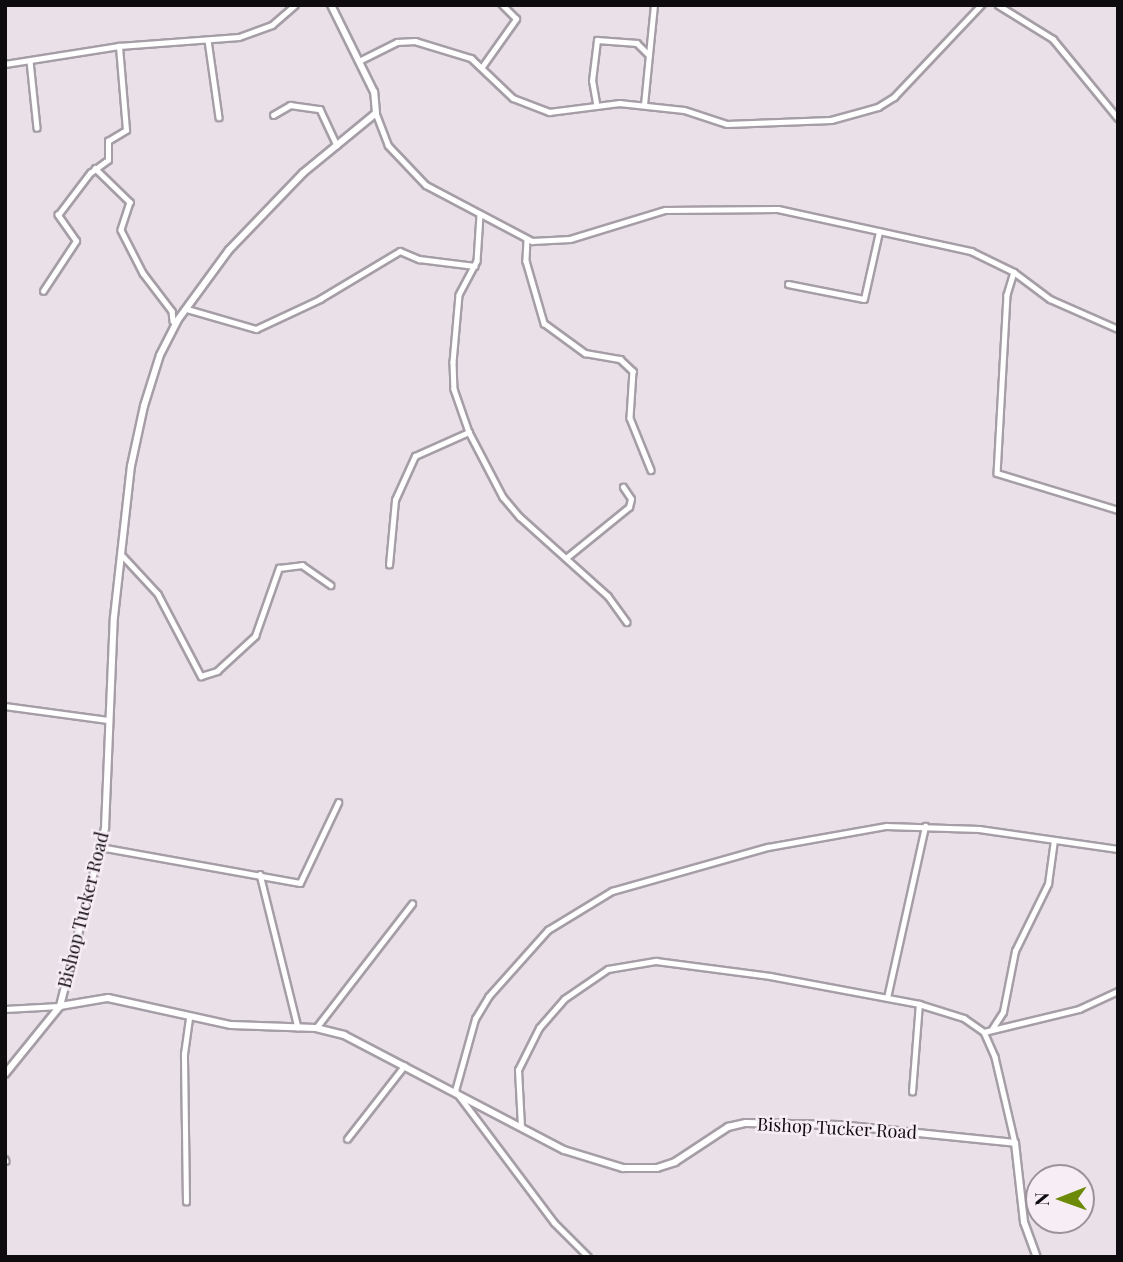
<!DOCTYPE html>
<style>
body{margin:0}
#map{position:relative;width:1123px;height:1262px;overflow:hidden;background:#e9e0e8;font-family:"Playfair Display",serif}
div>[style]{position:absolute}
.roads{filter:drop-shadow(2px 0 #a69ea6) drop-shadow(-2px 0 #a69ea6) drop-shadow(0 2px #a69ea6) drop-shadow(0 -2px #a69ea6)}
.street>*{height:4.5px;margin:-2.25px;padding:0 2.25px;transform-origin:2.25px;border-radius:2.25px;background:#fff}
.secondary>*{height:6px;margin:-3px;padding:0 3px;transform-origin:3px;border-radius:3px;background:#fff}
span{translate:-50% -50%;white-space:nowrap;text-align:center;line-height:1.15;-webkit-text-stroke:5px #f6edf5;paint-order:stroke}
.street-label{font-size:18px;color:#0f0c0f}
.frame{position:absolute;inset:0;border:7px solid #0f0c0f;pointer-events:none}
.north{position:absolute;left:1025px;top:1164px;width:70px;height:70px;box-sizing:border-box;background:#f6edf5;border:2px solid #9a9399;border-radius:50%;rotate:269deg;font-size:19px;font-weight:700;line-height:28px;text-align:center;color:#0f0c0f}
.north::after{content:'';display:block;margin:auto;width:24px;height:32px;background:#6c8a07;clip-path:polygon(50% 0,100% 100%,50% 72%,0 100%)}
</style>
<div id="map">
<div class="roads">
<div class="street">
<div style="left:998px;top:5px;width:65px;rotate:31.7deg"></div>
<div style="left:1053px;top:39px;width:102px;rotate:50.6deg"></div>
<div style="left:208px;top:40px;width:78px;rotate:81.9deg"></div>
<div style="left:30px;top:61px;width:67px;rotate:84deg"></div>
<div style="left:359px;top:61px;width:42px;rotate:-26.6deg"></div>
<div style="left:397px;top:42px;width:18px;rotate:-3deg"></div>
<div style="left:415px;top:41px;width:59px;rotate:16.9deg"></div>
<div style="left:471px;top:58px;width:58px;rotate:43.6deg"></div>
<div style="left:513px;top:98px;width:39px;rotate:21deg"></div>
<div style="left:549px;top:112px;width:71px;rotate:-7.3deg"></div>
<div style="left:619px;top:103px;width:65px;rotate:6.1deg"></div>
<div style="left:684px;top:110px;width:45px;rotate:18deg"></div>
<div style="left:727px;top:124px;width:104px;rotate:-2.2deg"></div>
<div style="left:831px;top:120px;width:49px;rotate:-15.5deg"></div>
<div style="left:878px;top:107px;width:19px;rotate:-32deg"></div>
<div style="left:894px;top:97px;width:127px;rotate:-46.6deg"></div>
<div style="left:5px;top:64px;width:115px;rotate:-9deg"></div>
<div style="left:119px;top:46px;width:120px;rotate:-4.3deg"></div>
<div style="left:239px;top:37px;width:35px;rotate:-20deg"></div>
<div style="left:272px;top:25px;width:30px;rotate:-41deg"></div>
<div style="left:482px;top:67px;width:59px;rotate:-54.7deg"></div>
<div style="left:516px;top:19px;width:20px;rotate:-135deg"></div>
<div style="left:596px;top:103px;width:22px;rotate:-100deg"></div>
<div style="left:592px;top:81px;width:41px;rotate:-83deg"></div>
<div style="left:597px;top:40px;width:40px;rotate:4.3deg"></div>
<div style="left:637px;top:43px;width:17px;rotate:45deg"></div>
<div style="left:644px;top:105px;width:100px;rotate:-84.3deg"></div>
<div style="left:376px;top:113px;width:34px;rotate:69deg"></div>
<div style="left:388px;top:145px;width:55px;rotate:46.5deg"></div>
<div style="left:426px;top:185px;width:120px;rotate:27.8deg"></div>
<div style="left:532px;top:241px;width:38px;rotate:-3deg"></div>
<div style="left:570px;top:239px;width:99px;rotate:-17deg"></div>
<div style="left:665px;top:210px;width:113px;rotate:-0.5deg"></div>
<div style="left:778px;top:209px;width:198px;rotate:12.3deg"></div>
<div style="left:971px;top:251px;width:48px;rotate:26deg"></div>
<div style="left:1014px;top:272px;width:45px;rotate:36.9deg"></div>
<div style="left:1050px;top:299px;width:74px;rotate:23.8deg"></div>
<div style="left:273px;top:115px;width:20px;rotate:-30deg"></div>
<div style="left:290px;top:105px;width:30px;rotate:8deg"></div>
<div style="left:320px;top:109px;width:40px;rotate:65deg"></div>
<div style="left:95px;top:168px;width:49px;rotate:44.2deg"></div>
<div style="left:130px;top:202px;width:29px;rotate:108deg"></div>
<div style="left:121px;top:230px;width:48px;rotate:62.9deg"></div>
<div style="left:143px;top:273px;width:48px;rotate:52.7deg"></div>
<div style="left:172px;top:311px;width:10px;rotate:84deg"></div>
<div style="left:480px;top:215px;width:46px;rotate:93.7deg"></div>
<div style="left:477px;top:261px;width:38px;rotate:118deg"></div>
<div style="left:459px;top:295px;width:67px;rotate:95.1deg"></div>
<div style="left:453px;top:362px;width:27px;rotate:88deg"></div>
<div style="left:454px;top:389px;width:46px;rotate:70.8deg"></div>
<div style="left:469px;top:432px;width:73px;rotate:62.4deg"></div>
<div style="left:503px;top:497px;width:26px;rotate:50deg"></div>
<div style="left:520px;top:517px;width:118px;rotate:41.9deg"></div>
<div style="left:608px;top:596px;width:32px;rotate:54deg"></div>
<div style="left:527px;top:240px;width:21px;rotate:93deg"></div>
<div style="left:526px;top:261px;width:65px;rotate:73.8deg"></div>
<div style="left:544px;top:323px;width:51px;rotate:36.2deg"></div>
<div style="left:585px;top:353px;width:36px;rotate:10deg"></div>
<div style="left:620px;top:359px;width:18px;rotate:43deg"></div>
<div style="left:633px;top:371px;width:47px;rotate:93.7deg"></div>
<div style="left:630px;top:418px;width:56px;rotate:68deg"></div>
<div style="left:1014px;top:272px;width:24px;rotate:107deg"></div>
<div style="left:1007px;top:295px;width:178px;rotate:93.2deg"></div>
<div style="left:997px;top:473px;width:127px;rotate:17deg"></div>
<div style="left:788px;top:284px;width:77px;rotate:11.2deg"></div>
<div style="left:864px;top:299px;width:69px;rotate:-77.4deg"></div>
<div style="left:43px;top:291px;width:60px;rotate:-56.6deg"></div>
<div style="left:76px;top:241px;width:32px;rotate:-125deg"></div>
<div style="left:58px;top:215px;width:53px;rotate:-52.7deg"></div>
<div style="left:90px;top:173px;width:22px;rotate:-36deg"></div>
<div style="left:108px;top:160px;width:19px;rotate:-90deg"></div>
<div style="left:108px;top:141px;width:21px;rotate:-31deg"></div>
<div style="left:126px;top:130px;width:84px;rotate:-94.8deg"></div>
<div style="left:187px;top:309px;width:72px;rotate:16.2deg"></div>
<div style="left:256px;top:329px;width:71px;rotate:-25.1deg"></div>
<div style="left:320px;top:299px;width:93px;rotate:-31deg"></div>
<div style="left:400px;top:251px;width:21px;rotate:23deg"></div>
<div style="left:419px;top:259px;width:56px;rotate:7.1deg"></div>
<div style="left:121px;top:554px;width:54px;rotate:47.2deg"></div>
<div style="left:158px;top:594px;width:93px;rotate:62.3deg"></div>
<div style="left:201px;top:676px;width:17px;rotate:-17deg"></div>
<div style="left:217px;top:671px;width:52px;rotate:-42.6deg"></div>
<div style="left:255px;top:636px;width:72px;rotate:-70.6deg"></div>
<div style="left:279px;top:568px;width:23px;rotate:-7deg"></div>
<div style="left:302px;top:565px;width:35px;rotate:35deg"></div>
<div style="left:566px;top:558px;width:81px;rotate:-39deg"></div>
<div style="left:629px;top:507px;width:8px;rotate:-76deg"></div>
<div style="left:631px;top:499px;width:14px;rotate:-124deg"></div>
<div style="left:389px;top:565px;width:65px;rotate:-84.7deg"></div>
<div style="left:395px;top:500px;width:48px;rotate:-65.6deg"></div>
<div style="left:415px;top:456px;width:59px;rotate:-24deg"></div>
<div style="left:5px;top:706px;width:103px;rotate:7.8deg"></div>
<div style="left:100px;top:847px;width:203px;rotate:10.2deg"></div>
<div style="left:300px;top:883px;width:89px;rotate:-64.6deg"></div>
<div style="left:260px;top:874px;width:158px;rotate:76.1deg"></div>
<div style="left:887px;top:998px;width:176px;rotate:-77.5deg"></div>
<div style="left:5px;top:1009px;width:54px;rotate:-3.2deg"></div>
<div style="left:316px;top:1028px;width:157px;rotate:-52.3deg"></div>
<div style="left:992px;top:1029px;width:20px;rotate:-57deg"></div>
<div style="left:1003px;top:1012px;width:62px;rotate:-78.9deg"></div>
<div style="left:1015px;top:951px;width:75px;rotate:-63.8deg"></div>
<div style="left:1048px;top:884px;width:44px;rotate:-82.2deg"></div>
<div style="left:984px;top:1032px;width:98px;rotate:-13.6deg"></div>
<div style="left:1079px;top:1009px;width:43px;rotate:-24.8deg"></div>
<div style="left:912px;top:1092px;width:88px;rotate:-85.5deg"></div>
<div style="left:521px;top:1127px;width:57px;rotate:-93deg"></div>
<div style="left:518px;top:1070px;width:47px;rotate:-63.4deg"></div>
<div style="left:539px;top:1028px;width:38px;rotate:-49deg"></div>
<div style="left:564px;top:999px;width:53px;rotate:-34.3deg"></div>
<div style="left:608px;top:969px;width:49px;rotate:-9.5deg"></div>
<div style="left:656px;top:961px;width:115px;rotate:7.5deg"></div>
<div style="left:770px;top:976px;width:152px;rotate:10.6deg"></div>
<div style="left:919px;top:1004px;width:47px;rotate:17.3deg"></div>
<div style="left:964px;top:1018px;width:24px;rotate:35deg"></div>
<div style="left:984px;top:1032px;width:27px;rotate:66deg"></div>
<div style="left:995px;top:1057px;width:88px;rotate:76.9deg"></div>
<div style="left:347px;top:1139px;width:93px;rotate:-52deg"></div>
<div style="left:5px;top:1159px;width:2px;rotate:63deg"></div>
<div style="left:186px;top:1202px;width:148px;rotate:-90.8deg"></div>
<div style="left:184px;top:1054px;width:37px;rotate:-82deg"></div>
<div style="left:588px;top:1257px;width:48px;rotate:-135deg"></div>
<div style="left:554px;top:1223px;width:165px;rotate:-126.9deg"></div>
<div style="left:455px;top:1091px;width:75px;rotate:-74.5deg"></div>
<div style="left:475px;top:1019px;width:26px;rotate:-59deg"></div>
<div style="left:488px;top:997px;width:90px;rotate:-48.2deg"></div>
<div style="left:548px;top:930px;width:75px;rotate:-31.4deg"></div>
<div style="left:612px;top:891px;width:162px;rotate:-15.8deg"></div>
<div style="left:768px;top:847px;width:120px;rotate:-10.1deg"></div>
<div style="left:886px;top:826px;width:93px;rotate:1.8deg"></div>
<div style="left:979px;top:829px;width:140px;rotate:8.2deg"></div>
</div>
<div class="secondary">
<div style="left:60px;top:1006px;width:49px;rotate:-9.5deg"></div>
<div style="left:108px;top:998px;width:126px;rotate:12.4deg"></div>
<div style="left:231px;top:1025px;width:85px;rotate:2deg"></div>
<div style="left:316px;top:1028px;width:29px;rotate:14deg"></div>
<div style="left:344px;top:1035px;width:248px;rotate:27.6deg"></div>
<div style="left:564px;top:1150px;width:62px;rotate:17deg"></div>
<div style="left:623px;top:1168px;width:34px"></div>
<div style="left:657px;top:1168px;width:19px;rotate:-18deg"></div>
<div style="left:675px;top:1162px;width:64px;rotate:-33.4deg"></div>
<div style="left:728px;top:1127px;width:18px;rotate:-13deg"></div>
<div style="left:746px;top:1123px;width:93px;rotate:1.2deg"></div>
<div style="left:839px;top:1125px;width:177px;rotate:5.8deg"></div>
<div style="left:1015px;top:1143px;width:80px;rotate:83.5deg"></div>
<div style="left:1024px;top:1222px;width:37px;rotate:70deg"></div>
<div style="left:60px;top:1006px;width:184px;rotate:-75.8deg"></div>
<div style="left:105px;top:828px;width:211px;rotate:-87.6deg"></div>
<div style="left:114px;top:617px;width:152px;rotate:-83.6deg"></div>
<div style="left:131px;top:466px;width:61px;rotate:-77.8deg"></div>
<div style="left:144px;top:406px;width:53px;rotate:-72.6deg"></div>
<div style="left:160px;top:355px;width:38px;rotate:-63deg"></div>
<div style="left:177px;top:321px;width:88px;rotate:-53.8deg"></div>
<div style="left:229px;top:250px;width:107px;rotate:-46.1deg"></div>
<div style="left:303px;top:173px;width:94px;rotate:-39.4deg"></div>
<div style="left:376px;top:113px;width:21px;rotate:-95deg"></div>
<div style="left:374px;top:92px;width:97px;rotate:-116.3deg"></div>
<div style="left:5px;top:1074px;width:87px;rotate:-51deg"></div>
</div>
</div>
<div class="street-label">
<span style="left:83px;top:910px;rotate:-76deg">Bishop Tucker Road</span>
<span style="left:837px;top:1128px;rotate:3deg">Bishop Tucker Road</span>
</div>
<div class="frame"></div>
<div class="north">N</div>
</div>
